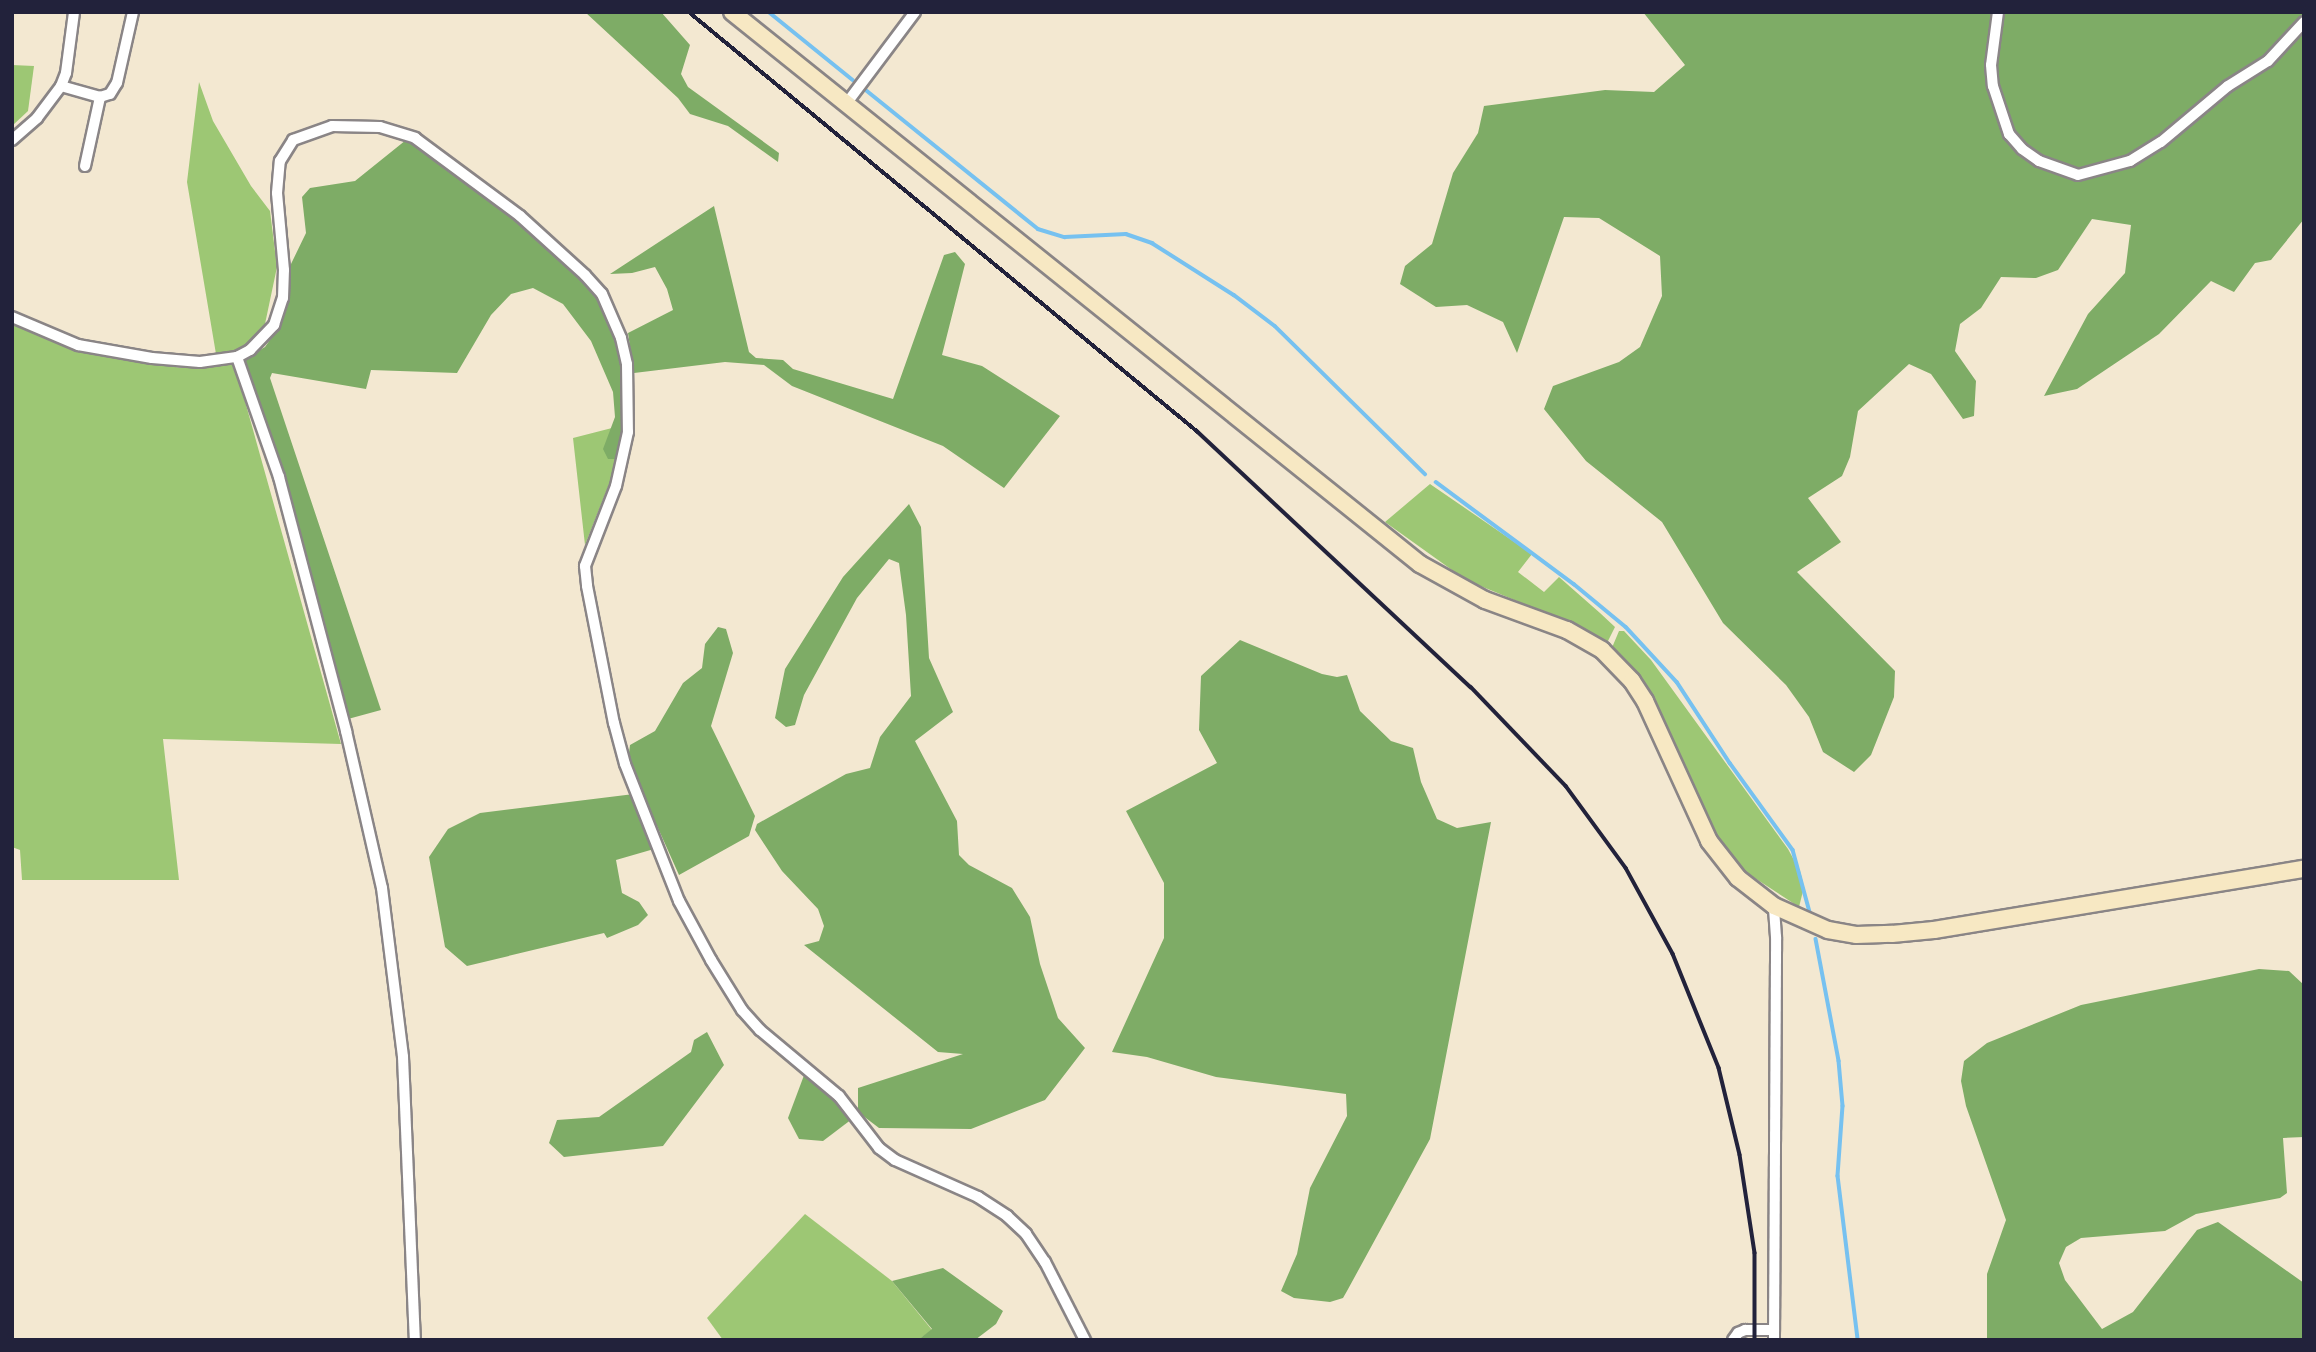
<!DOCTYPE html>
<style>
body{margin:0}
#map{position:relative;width:2316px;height:1352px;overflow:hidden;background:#f3e8d1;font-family:"Sorts Mill Goudy",serif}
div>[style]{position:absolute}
.green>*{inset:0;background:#9dc774}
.forest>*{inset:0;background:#7eac66}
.stream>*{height:3.5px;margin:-1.75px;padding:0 1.75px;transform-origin:1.75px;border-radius:1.75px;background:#76c1f0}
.roads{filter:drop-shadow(2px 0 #8a8586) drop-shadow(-2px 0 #8a8586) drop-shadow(0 2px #8a8586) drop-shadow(0 -2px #8a8586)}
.street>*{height:10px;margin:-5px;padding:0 5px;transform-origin:5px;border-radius:5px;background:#fff}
.secondary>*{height:16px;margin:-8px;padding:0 8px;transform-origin:8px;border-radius:8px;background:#f7e8c3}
.rail>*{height:3.5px;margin:-1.75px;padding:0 1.75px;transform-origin:1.75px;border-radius:1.75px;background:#22223b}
span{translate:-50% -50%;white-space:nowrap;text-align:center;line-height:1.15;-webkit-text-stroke:6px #f7f3e8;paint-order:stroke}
.frame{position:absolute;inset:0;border:14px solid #22223b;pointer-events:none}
</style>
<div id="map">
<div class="green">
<div style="clip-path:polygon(12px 65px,34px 66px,28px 111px,12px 126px)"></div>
<div style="clip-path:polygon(199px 82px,213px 121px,251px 186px,270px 211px,277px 267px,265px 324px,253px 341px,233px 352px,216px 354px,187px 182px)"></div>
<div style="clip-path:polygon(12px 322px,67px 347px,129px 360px,182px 368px,234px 362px,341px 744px,163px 739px,179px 880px,22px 880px,20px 850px,12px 847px)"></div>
<div style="clip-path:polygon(612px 428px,609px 439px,619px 459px,585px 545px,573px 438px)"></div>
<div style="clip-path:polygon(1430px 484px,1532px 554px,1518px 572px,1544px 592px,1559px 577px,1600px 613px,1615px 627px,1606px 645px,1561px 619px,1466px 580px,1385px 522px)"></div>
<div style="clip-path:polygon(1619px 631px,1624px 631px,1651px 660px,1788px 849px,1800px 871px,1804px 887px,1799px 907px,1744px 871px,1714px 834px,1653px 701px,1611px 650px)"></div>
<div style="clip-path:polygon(805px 1214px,892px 1281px,932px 1330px,918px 1340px,723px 1340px,707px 1318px)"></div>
</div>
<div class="forest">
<div style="clip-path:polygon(585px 12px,661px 12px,690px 45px,681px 74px,688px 87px,779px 153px,778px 162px,728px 126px,690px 114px,678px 98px)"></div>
<div style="clip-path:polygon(1643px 12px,2304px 12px,2304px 219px,2271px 260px,2255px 263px,2234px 292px,2211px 281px,2159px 334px,2077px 389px,2044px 396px,2088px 314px,2125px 273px,2131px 225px,2092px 219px,2058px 270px,2036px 278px,2001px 277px,1981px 308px,1960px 324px,1955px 351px,1976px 381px,1974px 416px,1963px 419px,1931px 374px,1909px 364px,1858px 411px,1850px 457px,1842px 476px,1808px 498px,1841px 542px,1797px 572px,1895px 671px,1894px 697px,1871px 755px,1854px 772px,1823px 752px,1809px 717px,1786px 685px,1723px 623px,1662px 522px,1586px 461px,1544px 409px,1553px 386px,1619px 362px,1640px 347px,1662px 296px,1660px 256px,1599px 218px,1564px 217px,1517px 353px,1503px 322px,1467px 305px,1436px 307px,1400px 284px,1405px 266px,1432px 244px,1453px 173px,1478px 133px,1484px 106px,1605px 90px,1654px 92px,1685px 65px)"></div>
<div style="clip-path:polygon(406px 140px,494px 201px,578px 273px,601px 300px,619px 344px,624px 414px,619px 459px,608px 459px,603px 449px,615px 417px,613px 392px,591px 341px,563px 304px,533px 288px,511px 294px,491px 315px,457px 373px,371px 370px,366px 389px,272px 373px,270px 378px,381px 710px,348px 719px,243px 360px,265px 347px,279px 327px,288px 295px,291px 264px,306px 233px,302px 197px,310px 188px,355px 181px)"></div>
<div style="clip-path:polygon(714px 206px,749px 352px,756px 358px,783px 360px,793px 369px,893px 399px,944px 255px,955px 252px,965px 264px,942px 355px,982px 366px,1060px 416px,1004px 488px,943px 446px,792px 386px,764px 365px,725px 362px,634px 373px,628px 333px,673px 310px,667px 289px,655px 267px,632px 273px,610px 274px)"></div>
<div style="clip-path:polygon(909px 504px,921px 527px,929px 658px,953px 712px,915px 741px,957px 821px,959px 855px,969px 865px,1012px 888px,1030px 917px,1040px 964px,1058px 1018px,1085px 1048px,1045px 1100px,971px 1129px,879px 1128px,858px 1112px,858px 1088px,963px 1054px,938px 1052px,804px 945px,819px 941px,824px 926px,818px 909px,782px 871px,755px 830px,757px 824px,846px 774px,870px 768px,880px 737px,911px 696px,906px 615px,899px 563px,889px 559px,857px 598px,804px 695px,795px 725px,786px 727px,775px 718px,785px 669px,843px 577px)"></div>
<div style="clip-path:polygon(718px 627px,726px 629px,733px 653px,711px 726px,755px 816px,749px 836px,679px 875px,628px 761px,630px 745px,655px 731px,683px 683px,702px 668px,705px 644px)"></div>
<div style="clip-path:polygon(1240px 640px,1322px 674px,1337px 677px,1347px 675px,1360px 711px,1391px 741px,1413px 748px,1421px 782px,1437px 819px,1457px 828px,1491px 822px,1430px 1139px,1347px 1291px,1343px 1298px,1330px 1302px,1294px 1298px,1281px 1291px,1297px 1254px,1310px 1188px,1347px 1116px,1346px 1094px,1216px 1077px,1147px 1057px,1112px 1052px,1164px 938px,1164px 883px,1126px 811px,1217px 763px,1199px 730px,1201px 676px)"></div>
<div style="clip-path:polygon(634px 794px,654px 849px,616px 860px,622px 893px,639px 902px,648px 915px,638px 925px,607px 938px,604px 933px,467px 966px,445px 947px,429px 857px,448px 829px,480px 813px)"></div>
<div style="clip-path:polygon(2259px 969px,2289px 971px,2304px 985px,2304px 1137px,2283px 1138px,2287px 1193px,2280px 1198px,2196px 1214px,2165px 1231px,2081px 1238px,2066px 1247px,2059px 1263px,2065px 1280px,2102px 1329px,2133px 1312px,2197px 1230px,2218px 1222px,2304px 1283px,2304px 1340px,1987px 1340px,1987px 1274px,2006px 1220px,1966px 1106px,1961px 1081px,1964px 1061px,1987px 1043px,2081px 1005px)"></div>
<div style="clip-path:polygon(707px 1032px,724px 1065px,663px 1146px,564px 1157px,549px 1143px,557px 1120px,599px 1117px,691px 1052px,694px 1040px)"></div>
<div style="clip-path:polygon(806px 1070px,852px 1119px,823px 1141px,799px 1139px,788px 1118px)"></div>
<div style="clip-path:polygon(943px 1268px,1003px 1311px,996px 1324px,975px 1340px,918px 1340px,932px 1329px,892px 1281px)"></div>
</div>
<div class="stream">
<div style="left:769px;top:12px;width:108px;rotate:39deg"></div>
<div style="left:866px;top:90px;width:221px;rotate:38.9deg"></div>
<div style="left:1038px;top:229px;width:28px;rotate:17deg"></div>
<div style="left:1065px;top:237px;width:61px;rotate:-2.8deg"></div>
<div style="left:1126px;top:234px;width:28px;rotate:19deg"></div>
<div style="left:1152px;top:243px;width:97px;rotate:32.4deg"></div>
<div style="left:1234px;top:295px;width:51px;rotate:37.1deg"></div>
<div style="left:1275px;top:326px;width:211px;rotate:44.6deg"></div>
<div style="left:1436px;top:482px;width:172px;rotate:36.5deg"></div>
<div style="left:1574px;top:584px;width:67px;rotate:39.6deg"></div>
<div style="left:1626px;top:627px;width:75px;rotate:47.2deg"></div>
<div style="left:1677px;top:682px;width:97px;rotate:56.8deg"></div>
<div style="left:1730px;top:763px;width:107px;rotate:54.1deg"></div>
<div style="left:1793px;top:850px;width:64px;rotate:74.7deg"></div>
<div style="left:1816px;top:939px;width:124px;rotate:79.3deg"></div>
<div style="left:1839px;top:1061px;width:45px;rotate:84.9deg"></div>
<div style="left:1843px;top:1106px;width:70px;rotate:94.1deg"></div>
<div style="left:1838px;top:1176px;width:165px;rotate:83deg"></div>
</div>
<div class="roads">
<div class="street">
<div style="left:1998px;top:12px;width:53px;rotate:97.5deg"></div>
<div style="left:1991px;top:65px;width:21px;rotate:85deg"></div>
<div style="left:1993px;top:86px;width:51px;rotate:71.6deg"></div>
<div style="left:2009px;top:134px;width:20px;rotate:49deg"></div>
<div style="left:2022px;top:149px;width:21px;rotate:35deg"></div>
<div style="left:2039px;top:161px;width:41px;rotate:19.7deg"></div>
<div style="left:2078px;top:175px;width:54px;rotate:-15.1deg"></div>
<div style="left:2130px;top:161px;width:36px;rotate:-32deg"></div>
<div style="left:2161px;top:142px;width:87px;rotate:-39.9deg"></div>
<div style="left:2228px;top:86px;width:47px;rotate:-32deg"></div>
<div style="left:2268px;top:61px;width:53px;rotate:-47.3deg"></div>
<div style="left:61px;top:86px;width:41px;rotate:15.8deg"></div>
<div style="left:100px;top:97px;width:10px;rotate:-17deg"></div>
<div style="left:110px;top:94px;width:13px;rotate:-58deg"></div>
<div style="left:117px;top:83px;width:73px;rotate:-77.3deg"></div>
<div style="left:846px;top:104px;width:115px;rotate:-53.1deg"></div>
<div style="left:12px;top:140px;width:33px;rotate:-41deg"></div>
<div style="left:37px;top:118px;width:40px;rotate:-53deg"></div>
<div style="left:61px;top:86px;width:14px;rotate:-69deg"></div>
<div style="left:66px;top:73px;width:62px;rotate:-82.5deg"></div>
<div style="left:85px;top:166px;width:71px;rotate:-77.7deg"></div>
<div style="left:12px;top:317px;width:72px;rotate:23deg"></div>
<div style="left:78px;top:345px;width:75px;rotate:10deg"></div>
<div style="left:152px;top:358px;width:48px;rotate:4.8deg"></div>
<div style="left:200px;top:362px;width:37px;rotate:-8deg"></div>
<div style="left:237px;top:357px;width:15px;rotate:-28deg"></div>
<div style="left:250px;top:350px;width:35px;rotate:-46deg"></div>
<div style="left:274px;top:325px;width:28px;rotate:-72deg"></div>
<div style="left:283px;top:298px;width:28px;rotate:-88deg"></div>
<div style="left:284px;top:270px;width:77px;rotate:-95.2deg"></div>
<div style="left:277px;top:193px;width:32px;rotate:-85deg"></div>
<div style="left:280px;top:161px;width:25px;rotate:-58deg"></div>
<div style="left:293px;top:140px;width:41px;rotate:-19.7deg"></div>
<div style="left:332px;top:126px;width:48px;rotate:1.2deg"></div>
<div style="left:380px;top:127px;width:37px;rotate:17deg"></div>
<div style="left:415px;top:138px;width:131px;rotate:36.6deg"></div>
<div style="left:520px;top:216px;width:88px;rotate:42.2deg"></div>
<div style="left:585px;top:275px;width:25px;rotate:48deg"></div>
<div style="left:602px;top:294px;width:48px;rotate:66.6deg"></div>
<div style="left:621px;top:338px;width:27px;rotate:77deg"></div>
<div style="left:627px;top:364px;width:68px;rotate:89.2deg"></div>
<div style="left:628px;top:432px;width:55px;rotate:102.5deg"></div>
<div style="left:616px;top:486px;width:86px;rotate:111.2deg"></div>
<div style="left:585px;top:566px;width:20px;rotate:84deg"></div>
<div style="left:587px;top:586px;width:140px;rotate:78.9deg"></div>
<div style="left:614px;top:723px;width:42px;rotate:75deg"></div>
<div style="left:625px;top:764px;width:147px;rotate:68.5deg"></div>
<div style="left:679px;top:901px;width:67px;rotate:61.5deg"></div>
<div style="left:711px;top:960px;width:59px;rotate:58.2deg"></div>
<div style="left:742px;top:1010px;width:27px;rotate:48deg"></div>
<div style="left:760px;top:1030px;width:103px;rotate:39.9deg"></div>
<div style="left:839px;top:1096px;width:66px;rotate:52.4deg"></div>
<div style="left:879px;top:1148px;width:20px;rotate:37deg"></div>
<div style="left:895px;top:1160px;width:91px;rotate:24deg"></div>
<div style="left:978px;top:1197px;width:35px;rotate:33deg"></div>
<div style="left:1007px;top:1216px;width:26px;rotate:43deg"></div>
<div style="left:1026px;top:1234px;width:34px;rotate:56deg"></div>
<div style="left:1045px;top:1262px;width:88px;rotate:62.9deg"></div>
<div style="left:237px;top:357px;width:127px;rotate:70.7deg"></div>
<div style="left:279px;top:477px;width:263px;rotate:75.2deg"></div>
<div style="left:346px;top:731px;width:161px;rotate:77.1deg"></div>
<div style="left:382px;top:888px;width:170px;rotate:82.9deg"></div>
<div style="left:403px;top:1057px;width:283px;rotate:87.6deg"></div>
<div style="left:1733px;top:1340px;width:9px;rotate:-54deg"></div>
<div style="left:1738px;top:1333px;width:8px;rotate:-23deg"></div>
<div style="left:1745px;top:1330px;width:29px"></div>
<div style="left:1774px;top:1340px;width:403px;rotate:-89.7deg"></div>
<div style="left:1776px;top:937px;width:31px;rotate:-94deg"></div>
</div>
<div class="secondary">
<div style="left:732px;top:12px;width:882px;rotate:38.74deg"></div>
<div style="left:1420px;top:564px;width:74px;rotate:29deg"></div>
<div style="left:1485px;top:600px;width:87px;rotate:20.1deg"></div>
<div style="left:1567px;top:630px;width:40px;rotate:29.7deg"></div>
<div style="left:1602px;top:650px;width:43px;rotate:45.9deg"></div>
<div style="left:1632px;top:681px;width:24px;rotate:57deg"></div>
<div style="left:1645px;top:701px;width:154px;rotate:65.4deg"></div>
<div style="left:1709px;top:841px;width:47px;rotate:51.9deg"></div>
<div style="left:1738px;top:878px;width:46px;rotate:37.9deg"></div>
<div style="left:1774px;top:906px;width:59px;rotate:24deg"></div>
<div style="left:1828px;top:930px;width:28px;rotate:10deg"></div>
<div style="left:1856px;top:935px;width:36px;rotate:-2deg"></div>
<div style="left:1892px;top:934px;width:42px;rotate:-5.4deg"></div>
<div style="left:1934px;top:930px;width:375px;rotate:-9.4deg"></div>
</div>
</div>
<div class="rail">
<div style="left:689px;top:12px;width:659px;rotate:39.52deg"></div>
<div style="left:1197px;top:431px;width:375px;rotate:43.1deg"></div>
<div style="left:1471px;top:687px;width:137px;rotate:46.2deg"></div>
<div style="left:1566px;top:786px;width:102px;rotate:53.8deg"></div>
<div style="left:1626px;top:868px;width:98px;rotate:61.3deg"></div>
<div style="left:1673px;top:954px;width:123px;rotate:68deg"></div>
<div style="left:1719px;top:1068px;width:89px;rotate:76.4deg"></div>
<div style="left:1740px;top:1155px;width:99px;rotate:81.3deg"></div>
<div style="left:1755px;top:1253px;width:87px;rotate:90deg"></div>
</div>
<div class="frame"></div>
</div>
